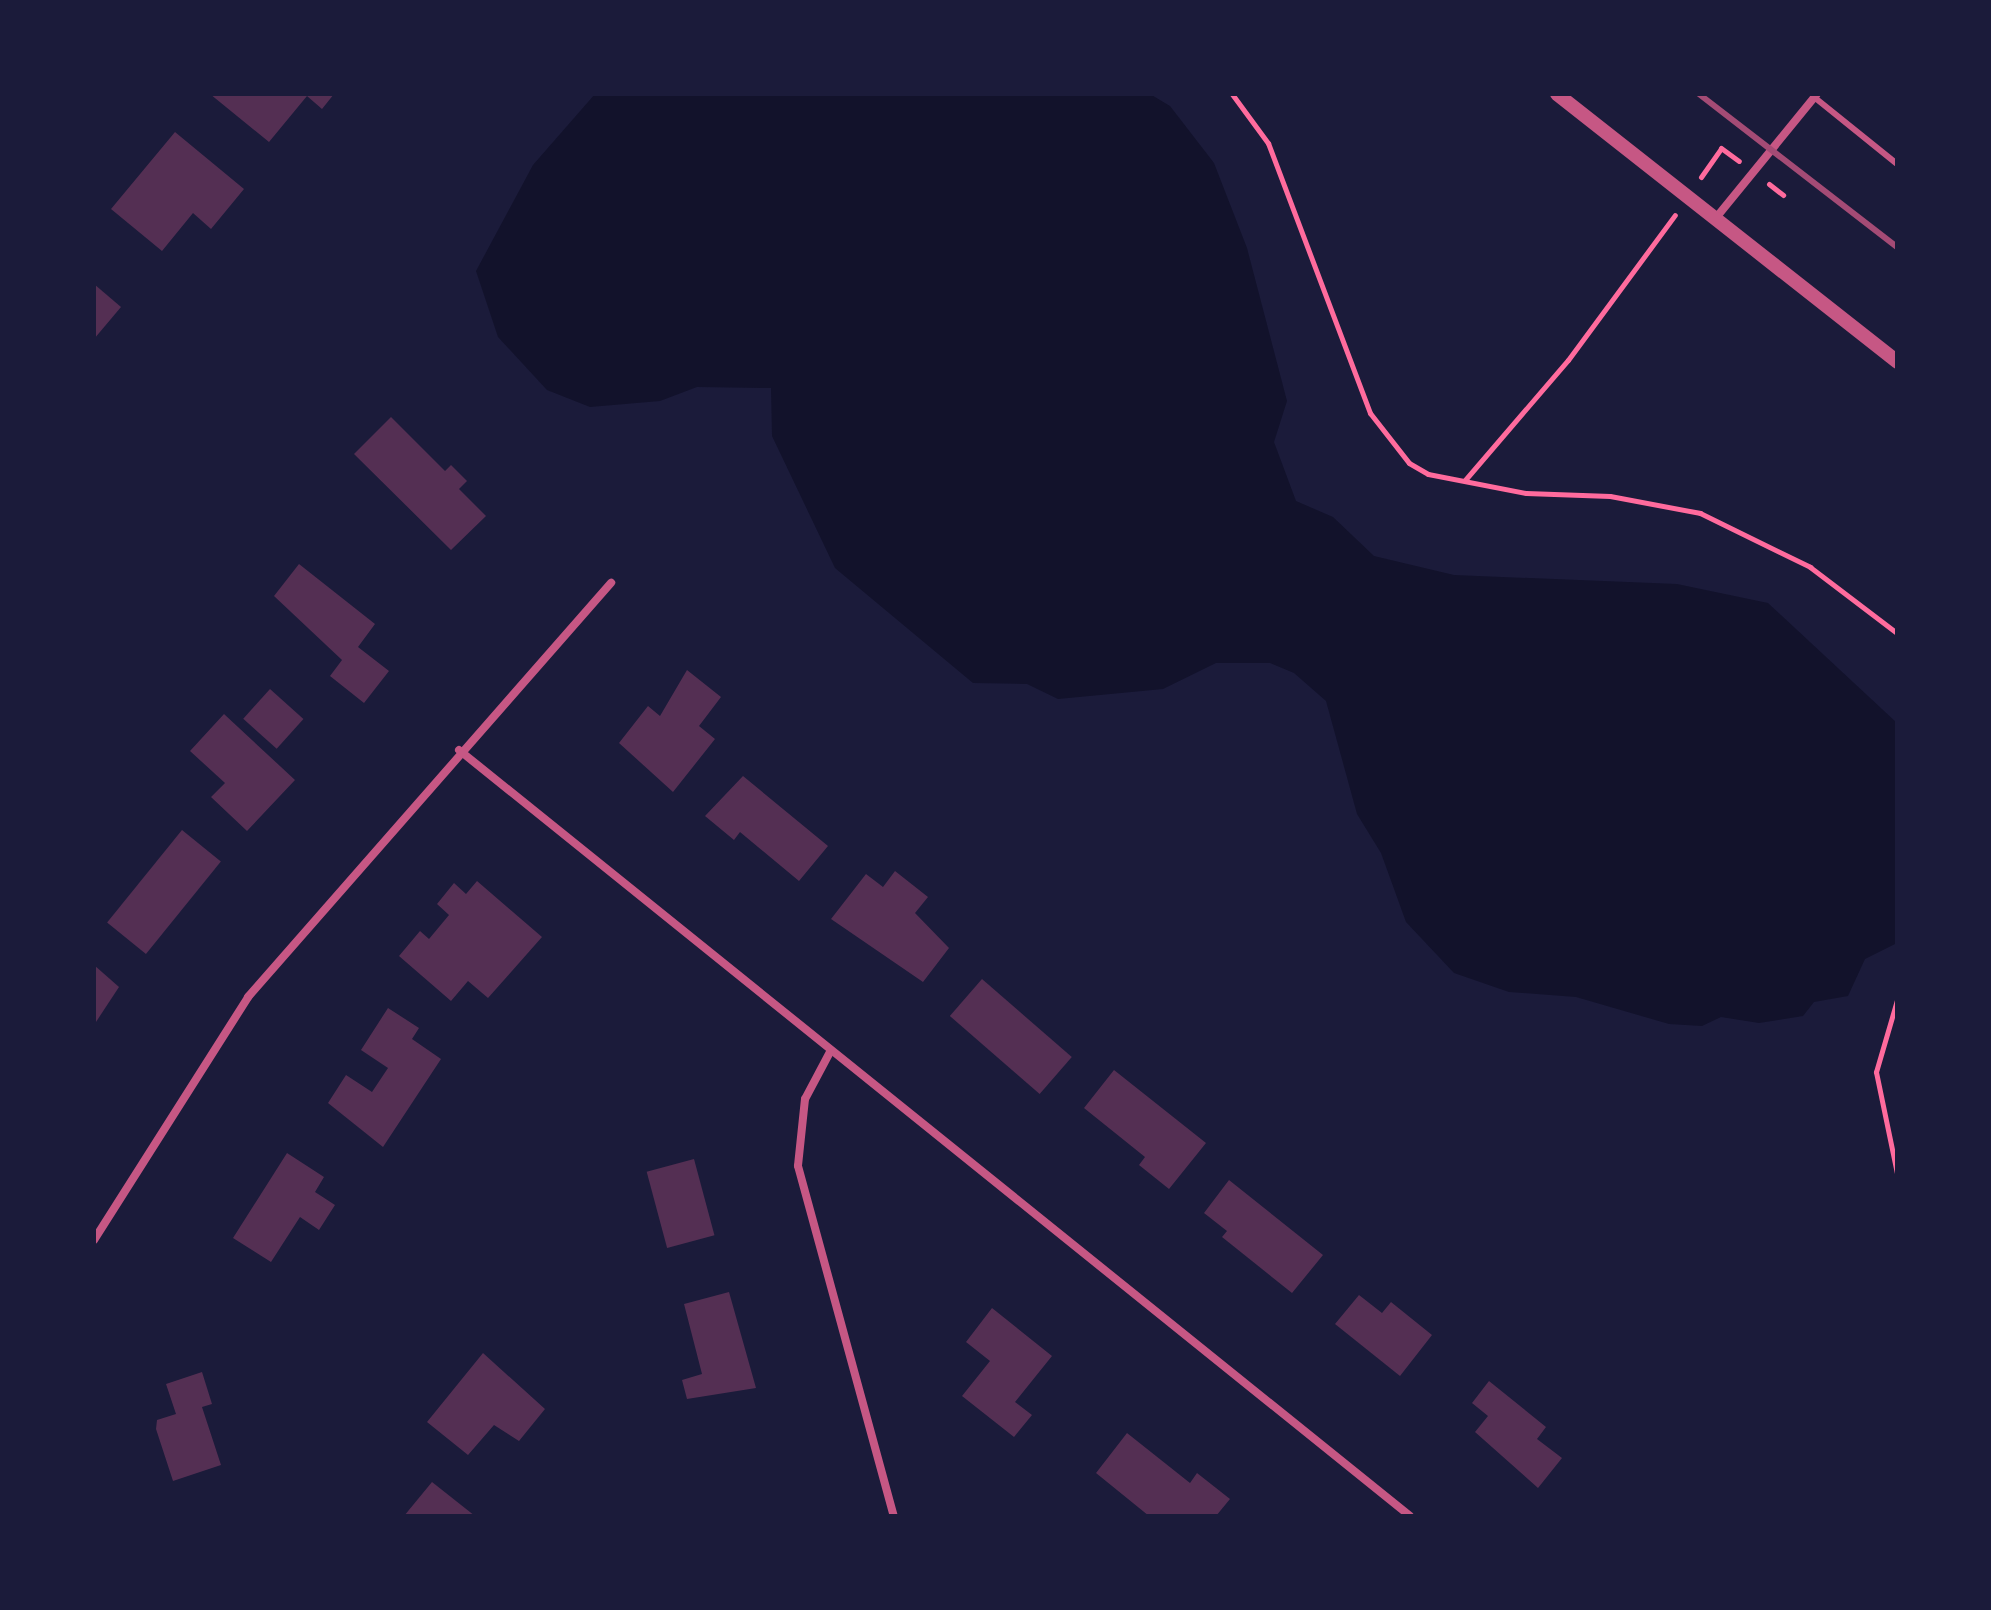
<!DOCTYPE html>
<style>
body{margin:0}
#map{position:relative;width:1991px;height:1610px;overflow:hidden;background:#1b1b3a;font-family:"Asap Condensed",sans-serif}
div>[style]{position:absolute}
.water>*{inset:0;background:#12122b}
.building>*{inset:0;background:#542f53;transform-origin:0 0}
.path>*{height:5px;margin:-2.5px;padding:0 2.5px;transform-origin:2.5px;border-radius:2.5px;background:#ff6b9d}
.service>*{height:6px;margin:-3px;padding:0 3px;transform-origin:3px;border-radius:3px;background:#c65784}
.minor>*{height:8px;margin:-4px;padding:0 4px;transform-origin:4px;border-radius:4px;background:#c65784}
.tertiary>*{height:14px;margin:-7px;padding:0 7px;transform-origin:7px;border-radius:7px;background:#c65784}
.rail>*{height:6px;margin:-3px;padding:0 3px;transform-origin:3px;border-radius:3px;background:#a44b75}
span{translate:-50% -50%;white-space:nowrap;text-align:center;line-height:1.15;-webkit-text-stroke:6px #1b1b3a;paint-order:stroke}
.frame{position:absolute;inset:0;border:96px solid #1b1b3a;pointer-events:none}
</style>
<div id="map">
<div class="water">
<div style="clip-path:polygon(595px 94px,1150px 94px,1170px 106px,1214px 163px,1247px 248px,1287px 401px,1274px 442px,1296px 501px,1333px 517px,1374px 556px,1454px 575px,1677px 584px,1768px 603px,1897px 723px,1895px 944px,1865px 959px,1848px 996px,1814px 1002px,1803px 1016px,1759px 1023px,1721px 1017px,1702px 1026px,1669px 1024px,1576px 997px,1509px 992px,1454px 973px,1406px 922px,1381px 853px,1357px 814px,1326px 701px,1294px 673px,1270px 663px,1216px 663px,1163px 689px,1058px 699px,1027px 684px,973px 683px,835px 568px,772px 436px,771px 388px,697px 387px,660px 401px,590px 407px,547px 390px,498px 337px,476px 271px,533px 165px)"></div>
</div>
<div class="building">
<div style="clip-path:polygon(210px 94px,334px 94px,322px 109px,307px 96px,269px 142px)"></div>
<div style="clip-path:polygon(175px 132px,244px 189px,211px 229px,193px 213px,162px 251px,111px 209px)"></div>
<div style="clip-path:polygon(94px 284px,121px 307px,94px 339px)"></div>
<div style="clip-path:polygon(391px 417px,445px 471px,451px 465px,467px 481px,459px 489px,486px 516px,451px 550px,354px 454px)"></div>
<div style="clip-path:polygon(299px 564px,375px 624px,358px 647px,389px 671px,364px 703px,330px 676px,342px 660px,274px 596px)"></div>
<div style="clip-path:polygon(687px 670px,721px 697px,699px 726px,715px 739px,673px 792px,619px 743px,648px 706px,660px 716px)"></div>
<div style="left:270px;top:689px;width:45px;height:40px;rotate:42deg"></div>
<div style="clip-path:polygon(224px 714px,295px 780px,247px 831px,211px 797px,225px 783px,190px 751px)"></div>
<div style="clip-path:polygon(743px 776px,828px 846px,799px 881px,740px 832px,734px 840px,705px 816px)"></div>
<div style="left:182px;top:830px;width:50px;height:119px;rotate:39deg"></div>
<div style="clip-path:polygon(895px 871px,928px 897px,915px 913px,949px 948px,923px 982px,831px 919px,866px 874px,883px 887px)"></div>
<div style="clip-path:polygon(477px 881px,542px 937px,488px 998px,468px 981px,451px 1001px,399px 956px,420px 931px,429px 939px,449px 915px,437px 904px,454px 883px,466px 894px)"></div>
<div style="clip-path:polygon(94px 965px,119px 987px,94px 1025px)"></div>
<div style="left:982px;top:979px;width:119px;height:49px;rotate:41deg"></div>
<div style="clip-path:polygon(388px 1008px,419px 1028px,412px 1039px,441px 1059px,383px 1147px,328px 1103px,346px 1075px,372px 1092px,388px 1068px,361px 1050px)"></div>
<div style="clip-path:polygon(1114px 1070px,1206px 1143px,1169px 1189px,1139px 1165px,1145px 1157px,1084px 1108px)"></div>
<div style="clip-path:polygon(287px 1153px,324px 1177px,315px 1192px,335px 1205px,319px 1230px,300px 1217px,271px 1262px,233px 1238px)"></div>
<div style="left:694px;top:1159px;width:79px;height:49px;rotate:75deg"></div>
<div style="clip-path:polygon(1229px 1180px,1323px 1255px,1292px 1293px,1222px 1237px,1227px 1231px,1204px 1213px)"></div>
<div style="clip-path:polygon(729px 1292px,756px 1388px,687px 1399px,682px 1380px,702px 1374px,684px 1304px)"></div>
<div style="clip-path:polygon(1359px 1295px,1382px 1313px,1391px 1302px,1432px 1335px,1400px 1376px,1335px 1324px)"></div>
<div style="clip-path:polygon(992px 1308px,1052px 1356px,1015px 1402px,1032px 1415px,1014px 1437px,962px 1396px,990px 1361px,966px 1342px)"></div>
<div style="clip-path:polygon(483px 1353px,545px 1409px,519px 1441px,494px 1425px,468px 1455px,427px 1422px)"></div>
<div style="clip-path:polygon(202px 1372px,212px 1404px,202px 1407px,221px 1465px,173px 1481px,156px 1429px,157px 1420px,176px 1414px,166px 1384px)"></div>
<div style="clip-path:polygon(1489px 1381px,1546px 1427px,1537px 1439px,1562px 1458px,1538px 1488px,1475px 1432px,1488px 1416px,1472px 1403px)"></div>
<div style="clip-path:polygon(1127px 1433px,1190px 1483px,1197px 1473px,1230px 1499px,1216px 1516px,1149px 1516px,1096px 1473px)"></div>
<div style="clip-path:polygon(432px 1482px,475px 1516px,404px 1516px)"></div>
</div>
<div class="path">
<div style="left:1232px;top:94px;width:61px;rotate:53.7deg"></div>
<div style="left:1268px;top:143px;width:289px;rotate:69.3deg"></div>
<div style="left:1370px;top:413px;width:63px;rotate:52deg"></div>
<div style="left:1409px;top:463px;width:22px;rotate:30deg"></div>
<div style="left:1428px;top:474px;width:100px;rotate:11deg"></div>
<div style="left:1526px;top:493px;width:84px;rotate:2deg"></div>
<div style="left:1610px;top:496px;width:92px;rotate:10.7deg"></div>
<div style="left:1700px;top:513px;width:123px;rotate:26.1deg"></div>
<div style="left:1810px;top:567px;width:109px;rotate:37.2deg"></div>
<div style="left:1701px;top:177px;width:35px;rotate:-55deg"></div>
<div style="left:1721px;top:148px;width:22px;rotate:36deg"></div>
<div style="left:1769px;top:184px;width:18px;rotate:38deg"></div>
<div style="left:1465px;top:480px;width:158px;rotate:-49.4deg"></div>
<div style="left:1568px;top:360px;width:180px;rotate:-53.6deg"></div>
<div style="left:1897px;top:1000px;width:75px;rotate:106.3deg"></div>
<div style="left:1876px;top:1072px;width:103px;rotate:78.3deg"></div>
</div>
<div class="service">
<div style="left:1814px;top:97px;width:107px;rotate:38.9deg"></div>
</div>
<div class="minor">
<div style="left:1715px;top:219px;width:161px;rotate:-50.8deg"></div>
<div style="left:459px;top:750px;width:1221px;rotate:38.85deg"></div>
<div style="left:830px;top:1052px;width:53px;rotate:118deg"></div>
<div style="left:805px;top:1099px;width:67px;rotate:96deg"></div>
<div style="left:798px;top:1166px;width:363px;rotate:74.7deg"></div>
<div style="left:94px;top:1240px;width:288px;rotate:-57.6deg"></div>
<div style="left:248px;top:997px;width:551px;rotate:-48.76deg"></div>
</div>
<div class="tertiary">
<div style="left:1557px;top:94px;width:433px;rotate:38.2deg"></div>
</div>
<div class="rail">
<div style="left:1699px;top:94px;width:250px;rotate:37.7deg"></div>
</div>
<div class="frame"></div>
</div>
